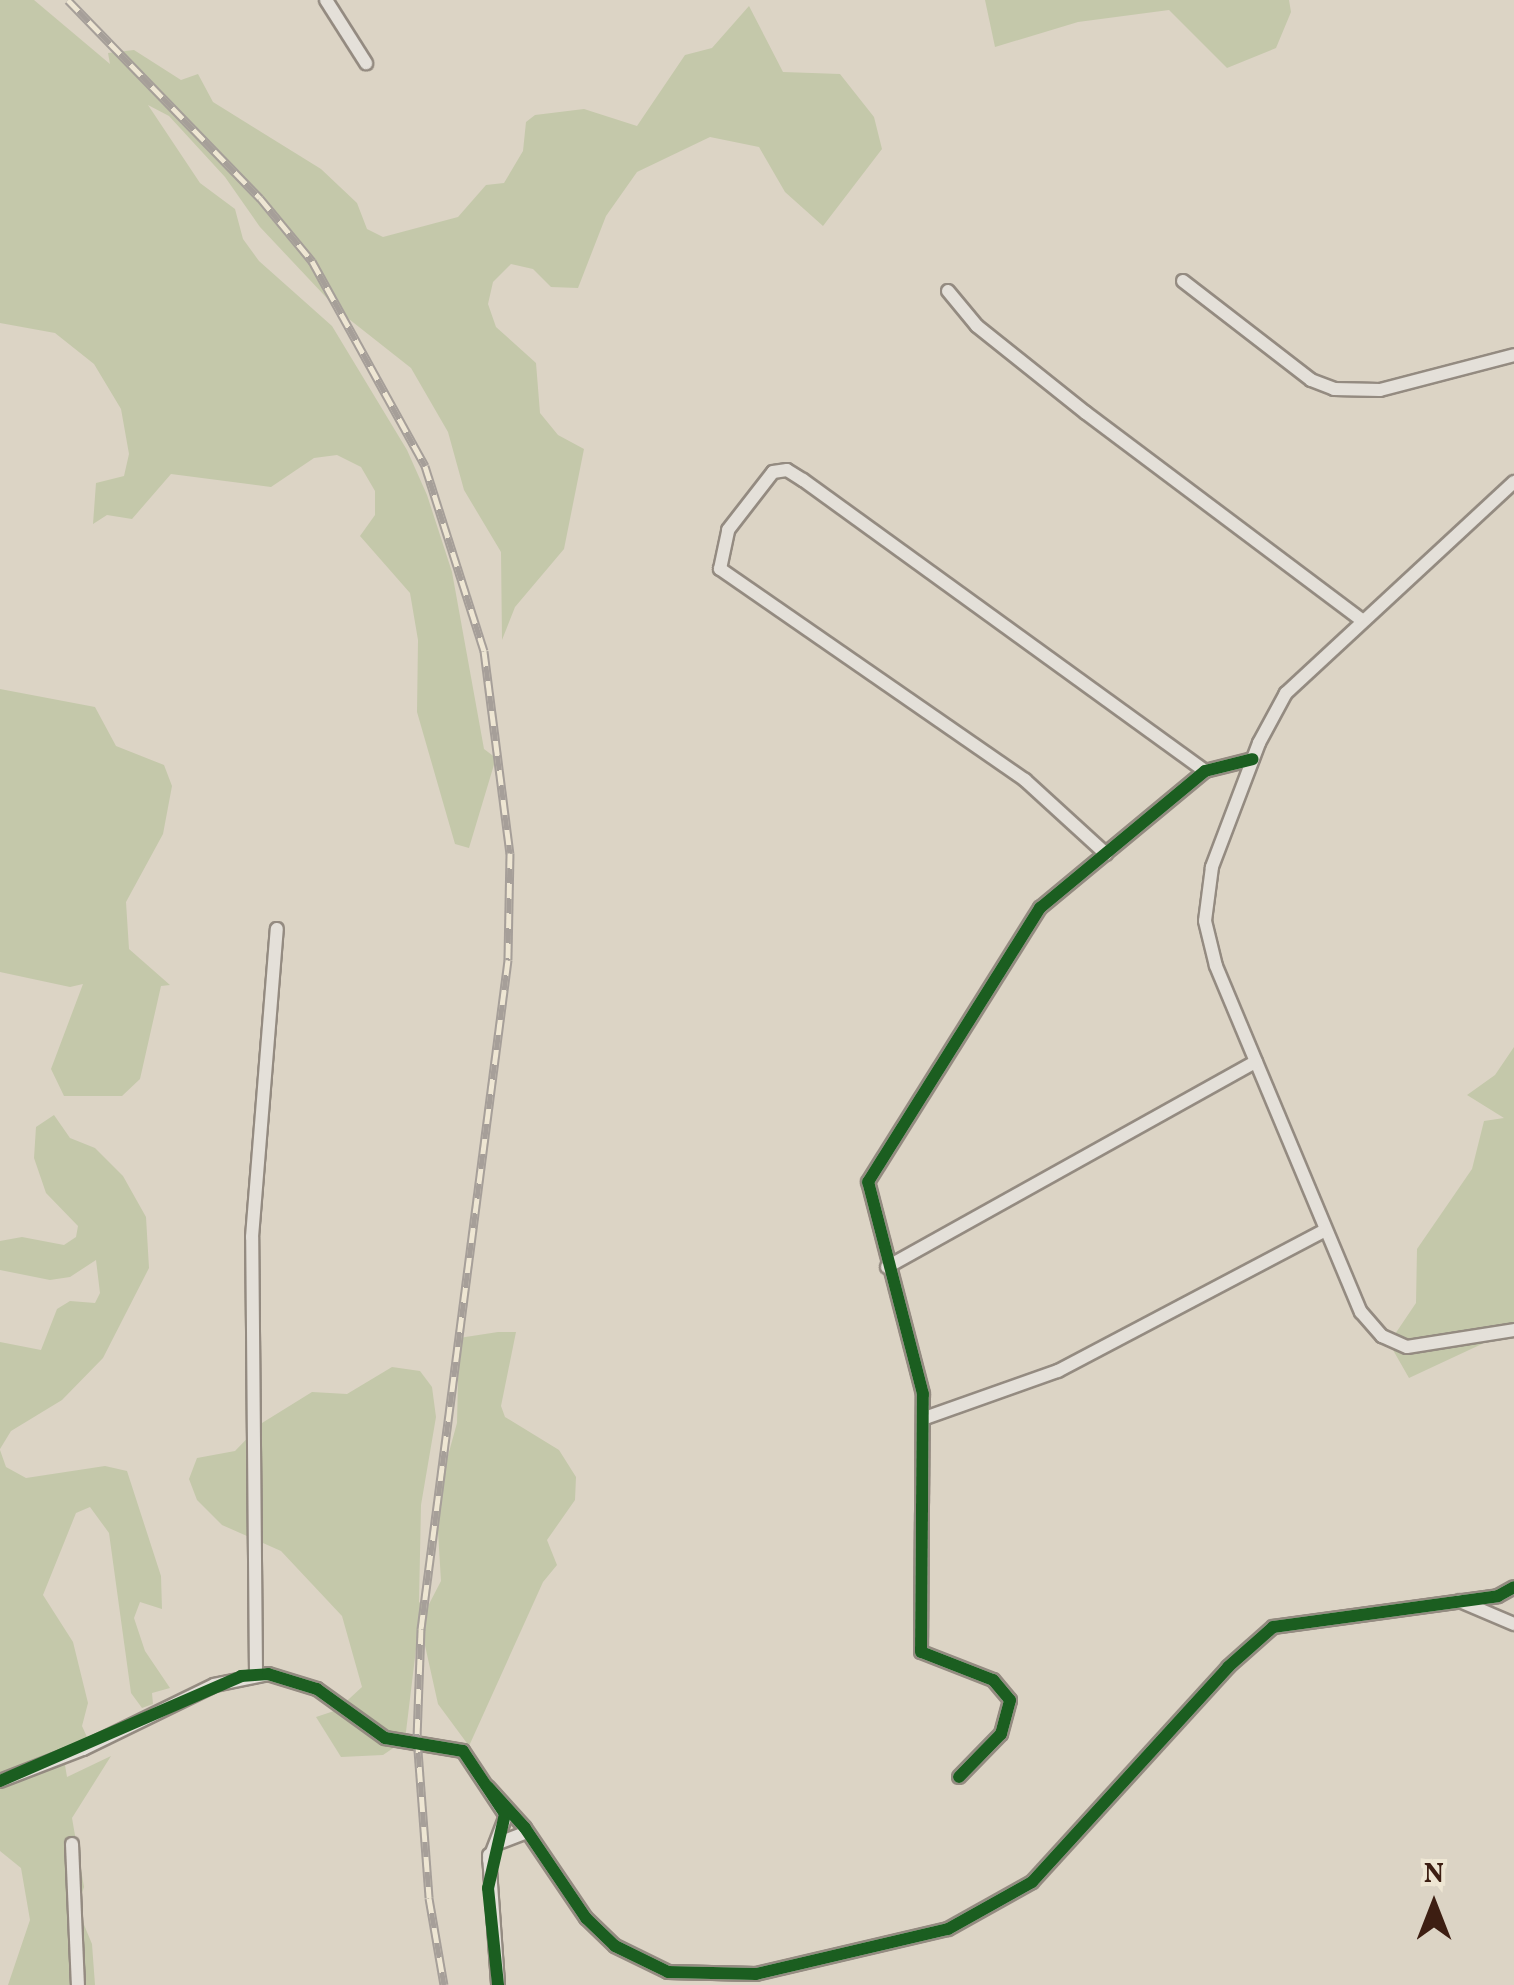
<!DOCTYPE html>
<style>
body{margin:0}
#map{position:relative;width:1514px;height:1985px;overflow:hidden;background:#dcd4c5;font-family:Vollkorn,serif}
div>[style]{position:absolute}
.green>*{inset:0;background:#c4c8aa}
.roads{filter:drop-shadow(2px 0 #948b81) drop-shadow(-2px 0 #948b81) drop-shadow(0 2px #948b81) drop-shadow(0 -2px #948b81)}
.minor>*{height:12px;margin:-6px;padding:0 6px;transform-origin:6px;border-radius:6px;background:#e4e0d9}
.rail>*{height:9px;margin-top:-4.5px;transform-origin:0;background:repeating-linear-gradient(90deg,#eee6d3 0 15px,#a69f99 0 30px);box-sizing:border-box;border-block:2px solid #a69f99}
.cycleway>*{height:12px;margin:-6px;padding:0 6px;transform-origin:6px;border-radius:6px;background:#1b5e20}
span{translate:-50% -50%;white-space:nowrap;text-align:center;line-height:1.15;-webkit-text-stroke:9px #eee6d3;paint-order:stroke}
.north{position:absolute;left:1384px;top:1855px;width:100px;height:100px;-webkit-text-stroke:8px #eee6d3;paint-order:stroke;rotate:0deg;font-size:28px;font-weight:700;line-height:40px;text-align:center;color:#3d1e12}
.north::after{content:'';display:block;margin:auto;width:35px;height:45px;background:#3d1e12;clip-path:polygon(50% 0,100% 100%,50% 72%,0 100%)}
</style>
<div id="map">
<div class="green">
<div style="clip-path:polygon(0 0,34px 0,110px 64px,108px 53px,134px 50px,181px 80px,198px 74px,213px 102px,321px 169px,357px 203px,367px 229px,383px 237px,458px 217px,486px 185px,504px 183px,523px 151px,526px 122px,535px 115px,584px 109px,637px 126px,685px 55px,712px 48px,749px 6px,783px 72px,840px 74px,874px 117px,882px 149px,823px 226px,785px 192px,759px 147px,710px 137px,637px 172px,606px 216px,578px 288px,551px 287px,533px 269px,511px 264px,493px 282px,488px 304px,496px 327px,536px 363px,540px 413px,558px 435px,584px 449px,564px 549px,515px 607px,502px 640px,501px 552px,464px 490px,448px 432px,411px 368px,340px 312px,260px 227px,225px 177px,169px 116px,148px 105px,200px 183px,235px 209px,243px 239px,259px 261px,332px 326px,407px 450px,427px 495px,452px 572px,484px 749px,496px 758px,469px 848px,455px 844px,417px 712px,418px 640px,410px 593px,360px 536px,375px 515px,375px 491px,361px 467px,337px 455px,314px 458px,271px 487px,171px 474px,132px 519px,107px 515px,93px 524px,96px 483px,124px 476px,129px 454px,121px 409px,94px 364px,55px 333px,0 323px)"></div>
<div style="clip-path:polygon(985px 0,1289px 0,1291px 12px,1276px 48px,1227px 68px,1169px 10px,1078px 22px,995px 47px)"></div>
<div style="clip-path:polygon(0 689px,95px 707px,116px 746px,164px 765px,172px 786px,163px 834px,126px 902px,129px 949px,170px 985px,161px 986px,140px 1079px,122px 1096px,64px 1096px,51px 1069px,83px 984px,70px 987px,0 972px)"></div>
<div style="clip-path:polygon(1514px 1047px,1514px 1329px,1409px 1378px,1389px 1343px,1416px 1303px,1417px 1249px,1472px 1169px,1484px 1121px,1504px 1118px,1467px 1095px,1495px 1075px)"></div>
<div style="clip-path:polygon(54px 1115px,70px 1138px,95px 1148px,123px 1176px,146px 1217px,149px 1268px,103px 1358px,62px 1400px,11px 1431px,0 1449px,0 1342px,41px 1350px,57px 1309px,70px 1301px,95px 1303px,100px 1293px,96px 1260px,70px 1277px,50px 1280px,0 1270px,0 1241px,22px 1237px,64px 1245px,76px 1237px,78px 1226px,46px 1193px,34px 1158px,36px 1127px)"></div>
<div style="clip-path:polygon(498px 1332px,516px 1332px,501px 1406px,505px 1417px,559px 1450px,576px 1477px,575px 1500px,547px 1540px,557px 1565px,543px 1582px,469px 1746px,438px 1704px,424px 1641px,416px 1649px,405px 1740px,383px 1755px,341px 1757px,316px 1717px,337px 1710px,362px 1687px,342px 1616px,281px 1551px,222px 1525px,197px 1500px,189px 1479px,197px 1458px,235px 1451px,262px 1423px,312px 1392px,347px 1394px,392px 1367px,420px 1371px,432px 1387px,436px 1417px,421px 1505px,419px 1602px,427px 1608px,441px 1581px,436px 1499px,457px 1423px,459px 1338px)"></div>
<div style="clip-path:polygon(0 1450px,6px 1467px,26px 1478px,105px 1466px,127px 1471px,161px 1576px,162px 1609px,140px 1602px,134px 1618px,145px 1651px,170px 1688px,152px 1693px,153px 1704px,142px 1708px,131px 1693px,109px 1533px,90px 1507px,76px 1513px,43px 1595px,73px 1642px,88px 1703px,82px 1726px,87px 1737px,65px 1765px,67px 1777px,111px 1756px,72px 1818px,84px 1887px,77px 1908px,92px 1944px,95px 1985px,8px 1985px,30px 1920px,21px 1868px,0 1851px)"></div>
</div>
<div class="roads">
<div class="minor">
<div style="left:326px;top:0;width:75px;rotate:57.6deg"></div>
<div style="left:1183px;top:281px;width:162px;rotate:37.7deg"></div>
<div style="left:1311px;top:380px;width:25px;rotate:21deg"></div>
<div style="left:1334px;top:389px;width:46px;rotate:1.2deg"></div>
<div style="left:1380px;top:390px;width:138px;rotate:-14.6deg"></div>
<div style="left:948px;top:291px;width:45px;rotate:50.4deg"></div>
<div style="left:977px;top:326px;width:139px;rotate:38.6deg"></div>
<div style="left:1086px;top:413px;width:346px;rotate:36.9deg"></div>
<div style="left:1514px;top:482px;width:311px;rotate:137.2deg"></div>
<div style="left:1286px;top:693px;width:57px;rotate:118.4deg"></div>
<div style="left:1259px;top:743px;width:133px;rotate:110.8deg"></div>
<div style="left:1212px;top:867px;width:54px;rotate:97.4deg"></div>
<div style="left:1205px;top:921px;width:46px;rotate:76.3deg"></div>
<div style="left:1216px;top:966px;width:375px;rotate:67.3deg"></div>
<div style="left:1361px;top:1312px;width:32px;rotate:49deg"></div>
<div style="left:1382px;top:1336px;width:27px;rotate:24deg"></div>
<div style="left:1407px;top:1347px;width:108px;rotate:-9deg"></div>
<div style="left:1106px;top:854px;width:110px;rotate:-137.6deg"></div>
<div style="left:1025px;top:780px;width:371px;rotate:-145.3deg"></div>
<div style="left:720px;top:569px;width:40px;rotate:-78deg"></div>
<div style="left:728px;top:530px;width:73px;rotate:-52.2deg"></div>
<div style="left:773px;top:472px;width:14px;rotate:-8deg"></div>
<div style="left:787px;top:470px;width:19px;rotate:32deg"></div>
<div style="left:803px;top:480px;width:496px;rotate:35.9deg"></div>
<div style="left:887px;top:1267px;width:422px;rotate:-29.1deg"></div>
<div style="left:925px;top:1418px;width:141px;rotate:-19.5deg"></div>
<div style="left:1058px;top:1371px;width:302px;rotate:-27.8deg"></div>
<div style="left:1460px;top:1601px;width:59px;rotate:23.1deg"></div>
<div style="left:256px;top:1674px;width:437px;rotate:-90.5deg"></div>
<div style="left:252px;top:1237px;width:309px;rotate:-85.4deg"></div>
<div style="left:959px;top:1777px;width:60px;rotate:-45.7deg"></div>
<div style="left:1001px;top:1734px;width:35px;rotate:-75deg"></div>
<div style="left:1010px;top:1700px;width:26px;rotate:-130deg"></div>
<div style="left:993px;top:1680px;width:77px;rotate:-158.7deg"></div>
<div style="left:921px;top:1652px;width:258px;rotate:-89.6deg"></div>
<div style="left:923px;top:1394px;width:219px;rotate:-104.5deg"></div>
<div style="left:868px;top:1182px;width:324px;rotate:-57.9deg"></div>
<div style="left:1040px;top:908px;width:214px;rotate:-39.7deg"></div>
<div style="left:1205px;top:771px;width:49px;rotate:-14deg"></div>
<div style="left:0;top:1781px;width:89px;rotate:-21.1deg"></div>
<div style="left:83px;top:1749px;width:146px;rotate:-26deg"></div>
<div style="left:214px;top:1685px;width:55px;rotate:-11.5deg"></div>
<div style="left:268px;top:1674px;width:51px;rotate:17deg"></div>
<div style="left:317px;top:1689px;width:84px;rotate:35.8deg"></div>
<div style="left:385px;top:1738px;width:79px;rotate:9.5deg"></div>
<div style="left:463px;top:1751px;width:78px;rotate:56.5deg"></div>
<div style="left:506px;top:1816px;width:47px;rotate:111.1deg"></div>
<div style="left:488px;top:1787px;width:55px;rotate:47.9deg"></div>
<div style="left:525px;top:1828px;width:109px;rotate:55.9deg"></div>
<div style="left:586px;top:1918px;width:40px;rotate:44deg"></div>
<div style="left:615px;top:1946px;width:59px;rotate:26.1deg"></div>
<div style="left:668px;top:1972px;width:88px;rotate:1.3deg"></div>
<div style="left:756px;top:1974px;width:197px;rotate:-13.2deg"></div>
<div style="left:948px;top:1929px;width:96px;rotate:-29.2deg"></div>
<div style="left:1032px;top:1882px;width:291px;rotate:-47.6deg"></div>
<div style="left:1228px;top:1667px;width:60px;rotate:-41.6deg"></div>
<div style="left:1273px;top:1627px;width:227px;rotate:-7.8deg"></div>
<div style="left:1498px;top:1596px;width:18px;rotate:-29deg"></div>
<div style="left:72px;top:1844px;width:141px;rotate:87.6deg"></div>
<div style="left:496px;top:1844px;width:30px;rotate:-21deg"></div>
<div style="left:489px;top:1855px;width:130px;rotate:86deg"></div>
</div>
</div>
<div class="rail">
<div style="left:68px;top:0;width:276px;rotate:45.9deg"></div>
<div style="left:260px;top:198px;width:82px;rotate:50.5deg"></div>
<div style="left:312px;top:261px;width:234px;rotate:61.1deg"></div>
<div style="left:425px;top:466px;width:194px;rotate:72.3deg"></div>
<div style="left:484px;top:651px;width:204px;rotate:82.7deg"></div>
<div style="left:510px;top:853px;width:107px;rotate:91.1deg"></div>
<div style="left:508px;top:960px;width:675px;rotate:97.41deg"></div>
<div style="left:421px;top:1629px;width:108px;rotate:92.1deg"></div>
<div style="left:417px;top:1737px;width:161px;rotate:85.7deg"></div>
<div style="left:429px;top:1898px;width:88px;rotate:80.2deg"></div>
</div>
<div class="cycleway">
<div style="left:959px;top:1777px;width:60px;rotate:-45.7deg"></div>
<div style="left:1001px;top:1734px;width:35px;rotate:-75deg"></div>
<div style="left:1010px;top:1700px;width:26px;rotate:-130deg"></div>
<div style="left:993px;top:1680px;width:77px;rotate:-158.7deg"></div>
<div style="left:921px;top:1652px;width:258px;rotate:-89.6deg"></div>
<div style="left:923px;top:1394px;width:219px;rotate:-104.5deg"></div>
<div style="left:868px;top:1182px;width:324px;rotate:-57.9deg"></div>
<div style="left:1040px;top:908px;width:214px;rotate:-39.7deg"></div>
<div style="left:1205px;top:771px;width:49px;rotate:-14deg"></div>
<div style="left:0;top:1781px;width:263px;rotate:-23.5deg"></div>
<div style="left:241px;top:1676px;width:27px;rotate:-4deg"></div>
<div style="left:268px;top:1674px;width:51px;rotate:17deg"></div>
<div style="left:317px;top:1689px;width:84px;rotate:35.8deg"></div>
<div style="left:385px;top:1738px;width:79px;rotate:9.5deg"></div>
<div style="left:463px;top:1751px;width:76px;rotate:56.3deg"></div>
<div style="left:505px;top:1814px;width:76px;rotate:102.9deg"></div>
<div style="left:488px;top:1888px;width:98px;rotate:84.1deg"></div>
<div style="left:488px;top:1787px;width:55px;rotate:47.9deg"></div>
<div style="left:525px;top:1828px;width:109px;rotate:55.9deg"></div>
<div style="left:586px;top:1918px;width:40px;rotate:44deg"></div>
<div style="left:615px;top:1946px;width:59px;rotate:26.1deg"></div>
<div style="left:668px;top:1972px;width:88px;rotate:1.3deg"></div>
<div style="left:756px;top:1974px;width:197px;rotate:-13.2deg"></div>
<div style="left:948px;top:1929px;width:96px;rotate:-29.2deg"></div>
<div style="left:1032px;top:1882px;width:291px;rotate:-47.6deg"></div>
<div style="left:1228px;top:1667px;width:60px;rotate:-41.6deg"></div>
<div style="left:1273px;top:1627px;width:227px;rotate:-7.8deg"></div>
<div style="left:1498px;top:1596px;width:18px;rotate:-29deg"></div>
</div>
<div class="north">N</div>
</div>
